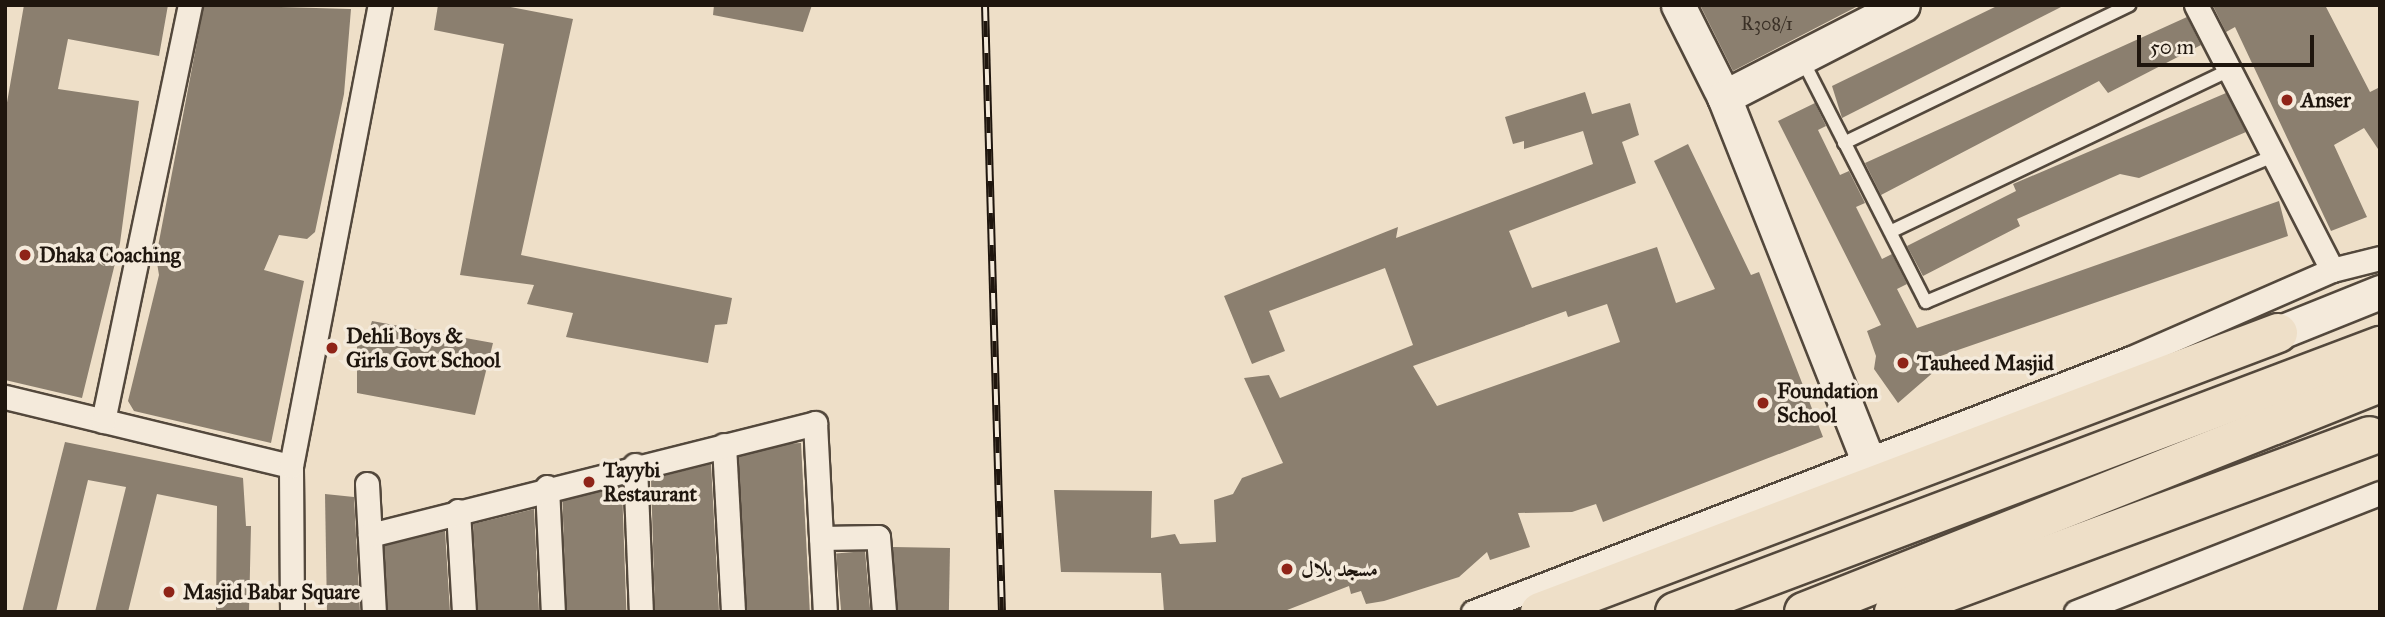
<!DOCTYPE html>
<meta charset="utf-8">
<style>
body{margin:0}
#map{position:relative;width:2385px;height:617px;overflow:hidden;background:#eedfc8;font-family:"IM FELL Great Primer",Amiri,serif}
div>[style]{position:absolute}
.building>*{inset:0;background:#8b7f6f;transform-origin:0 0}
.roads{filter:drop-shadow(2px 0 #53483c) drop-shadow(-2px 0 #53483c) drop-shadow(0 2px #53483c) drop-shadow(0 -2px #53483c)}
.lane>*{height:12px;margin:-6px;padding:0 6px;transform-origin:6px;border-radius:6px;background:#f4eadb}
.street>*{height:23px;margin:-11.5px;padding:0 11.5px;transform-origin:11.5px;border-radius:11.5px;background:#f4eadb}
.secondary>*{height:33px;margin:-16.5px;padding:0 16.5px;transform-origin:16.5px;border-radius:16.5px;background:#f4eadb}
.highway>*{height:38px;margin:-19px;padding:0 19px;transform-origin:19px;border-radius:19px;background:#eedfc8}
.rail>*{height:8px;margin-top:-4px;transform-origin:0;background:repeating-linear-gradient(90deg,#f4eadb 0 16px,#1f160e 0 32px);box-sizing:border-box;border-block:2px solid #1f160e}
.dots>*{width:19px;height:19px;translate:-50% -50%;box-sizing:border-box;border:4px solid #f4eadb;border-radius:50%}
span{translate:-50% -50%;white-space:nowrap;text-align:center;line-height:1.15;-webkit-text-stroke:7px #f4eadb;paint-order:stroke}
.number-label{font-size:18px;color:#3a3026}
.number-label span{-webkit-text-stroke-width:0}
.poi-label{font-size:21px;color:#1f160e;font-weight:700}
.left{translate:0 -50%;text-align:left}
.frame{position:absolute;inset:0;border:7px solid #1f160e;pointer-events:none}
.scale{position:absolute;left:2137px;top:35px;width:177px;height:32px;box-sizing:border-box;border:4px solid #1f160e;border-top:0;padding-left:9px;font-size:21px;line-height:24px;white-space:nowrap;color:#1f160e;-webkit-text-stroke:5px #f4eadb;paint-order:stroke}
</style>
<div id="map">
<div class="building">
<div style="clip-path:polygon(24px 5px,168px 5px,159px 56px,68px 39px,58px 89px,139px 101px,120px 243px,82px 398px,5px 380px,5px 114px)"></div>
<div style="clip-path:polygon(204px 5px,351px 9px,344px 94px,315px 232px,307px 239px,279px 235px,264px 270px,304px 281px,271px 443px,134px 411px,128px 401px,159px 275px,156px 257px)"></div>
<div style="clip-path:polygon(438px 5px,500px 5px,573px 19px,521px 255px,732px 298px,727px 324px,715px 325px,708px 363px,566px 337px,573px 313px,527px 304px,534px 285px,460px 275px,504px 44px,434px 30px)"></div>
<div style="clip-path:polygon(714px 5px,812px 5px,803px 32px,713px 15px)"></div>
<div style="clip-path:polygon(1700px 5px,1860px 5px,1733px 71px)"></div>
<div style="clip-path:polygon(1999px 5px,2065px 5px,1842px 118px,1832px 86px)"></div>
<div style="clip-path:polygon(2325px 5px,2370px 92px,2380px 87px,2380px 152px,2364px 128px,2334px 145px,2367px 217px,2331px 231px,2235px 27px,2226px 32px,2213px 6px)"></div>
<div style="clip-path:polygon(2187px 17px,2201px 45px,2108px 93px,2099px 81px,1881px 195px,1865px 163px)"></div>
<div style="clip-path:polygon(evenodd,1585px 92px,1592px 114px,1630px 103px,1639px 135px,1622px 142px,1636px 183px,1509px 231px,1532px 288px,1657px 247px,1676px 303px,1715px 289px,1654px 161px,1688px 144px,1751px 275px,1759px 272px,1823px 437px,1603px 522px,1596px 504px,1572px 512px,1518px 513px,1530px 547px,1490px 560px,1487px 552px,1459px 577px,1384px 601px,1366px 604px,1361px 591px,1351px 594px,1349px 586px,1282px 612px,1164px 612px,1161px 573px,1061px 572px,1054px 490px,1152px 491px,1151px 538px,1175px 534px,1180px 544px,1216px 542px,1214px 500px,1233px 494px,1242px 478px,1283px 463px,1244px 378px,1269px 375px,1280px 398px,1413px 345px,1385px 268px,1269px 311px,1285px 351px,1252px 364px,1224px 296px,1398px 227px,1396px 238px,1593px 164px,1583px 131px,1524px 149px,1524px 141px,1513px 144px,1505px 117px,1585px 92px,1607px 304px,1620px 342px,1437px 406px,1413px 366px,1566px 311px,1568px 317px,1607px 304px)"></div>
<div style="clip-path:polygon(2226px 93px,2246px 132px,2139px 178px,2120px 174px,2017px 219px,2020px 226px,1923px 276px,1907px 246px,2016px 191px,2013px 184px)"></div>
<div style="clip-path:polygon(1815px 103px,1826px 126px,1818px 130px,1840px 175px,1849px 171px,1865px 203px,1856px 207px,1882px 259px,1892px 254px,1907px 284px,1897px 289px,1917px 328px,2279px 201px,2288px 236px,1929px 360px,1936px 370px,1898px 403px,1874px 369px,1876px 356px,1867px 331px,1881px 325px,1778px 121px)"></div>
<div style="clip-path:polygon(372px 321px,493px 343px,475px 415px,357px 393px,357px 342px,364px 345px)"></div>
<div style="clip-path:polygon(65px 442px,243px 478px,246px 526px,251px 526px,249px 612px,216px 612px,217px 506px,157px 494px,128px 612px,95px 612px,126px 487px,88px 480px,56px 612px,22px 612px)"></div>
<div style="left:801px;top:443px;width:169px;height:64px;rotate:87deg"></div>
<div style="clip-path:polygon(711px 464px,719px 612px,655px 612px,651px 479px)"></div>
<div style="left:622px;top:487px;width:125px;height:60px;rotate:88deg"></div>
<div style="clip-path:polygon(325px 494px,354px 497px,360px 612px,327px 612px)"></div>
<div style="clip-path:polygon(534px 509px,539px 612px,478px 612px,473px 524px)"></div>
<div style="clip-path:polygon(445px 531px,450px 612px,388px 612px,384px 546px)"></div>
<div style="left:893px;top:547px;width:57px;height:65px;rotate:1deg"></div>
<div style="left:865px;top:551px;width:61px;height:29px;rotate:85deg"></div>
</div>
<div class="roads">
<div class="lane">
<div style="left:1801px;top:57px;width:275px;rotate:63deg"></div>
<div style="left:1926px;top:302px;width:376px;rotate:-22.8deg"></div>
<div style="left:1844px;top:143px;width:317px;rotate:-25.8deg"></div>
<div style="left:1892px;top:231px;width:374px;rotate:-25.5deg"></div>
</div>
<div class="street">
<div style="left:2196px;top:5px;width:298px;rotate:62.8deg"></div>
<div style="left:5px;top:397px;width:294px;rotate:13.6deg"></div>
<div style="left:103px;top:421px;width:425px;rotate:-78.2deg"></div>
<div style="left:724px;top:445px;width:167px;rotate:86.9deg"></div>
<div style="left:635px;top:465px;width:147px;rotate:87.7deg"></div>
<div style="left:367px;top:484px;width:128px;rotate:86.9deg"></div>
<div style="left:547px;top:487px;width:125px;rotate:87.3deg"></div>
<div style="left:458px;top:511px;width:101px;rotate:86.6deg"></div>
<div style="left:370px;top:535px;width:459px;rotate:-14.1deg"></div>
<div style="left:815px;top:423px;width:189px;rotate:87deg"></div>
<div style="left:821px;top:538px;width:57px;rotate:-1deg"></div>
<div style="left:878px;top:537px;width:75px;rotate:85.4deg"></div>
<div style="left:292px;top:612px;width:146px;rotate:-90.4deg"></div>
<div style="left:291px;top:466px;width:470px;rotate:-79.1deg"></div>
<div style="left:1473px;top:612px;width:705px;rotate:-21.11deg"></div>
<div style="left:2131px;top:358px;width:219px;rotate:-23.6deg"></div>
<div style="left:2332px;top:270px;width:49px;rotate:-14deg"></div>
<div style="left:2076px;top:612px;width:326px;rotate:-21.4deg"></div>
</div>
<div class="secondary">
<div style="left:1678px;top:5px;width:103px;rotate:63.4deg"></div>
<div style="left:1724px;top:97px;width:391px;rotate:68.4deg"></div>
<div style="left:1724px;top:97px;width:201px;rotate:-27.2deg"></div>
<div style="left:2278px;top:333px;width:110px;rotate:-21.9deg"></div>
</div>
<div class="highway">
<div style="left:1540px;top:612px;width:789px;rotate:-20.71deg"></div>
<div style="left:1675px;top:612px;width:754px;rotate:-20.67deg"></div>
<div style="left:1804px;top:612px;width:620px;rotate:-21.68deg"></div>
<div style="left:1894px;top:612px;width:507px;rotate:-20.29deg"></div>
</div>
</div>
<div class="rail">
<div style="left:985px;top:5px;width:607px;rotate:88.4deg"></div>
</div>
<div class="dots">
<div style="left:2287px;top:100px;background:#8f2418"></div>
<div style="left:25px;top:255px;background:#8f2418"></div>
<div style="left:332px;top:348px;background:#8f2418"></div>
<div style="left:1903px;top:363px;background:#8f2418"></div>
<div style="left:1763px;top:403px;background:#8f2418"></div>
<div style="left:589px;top:482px;background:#8f2418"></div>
<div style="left:1287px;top:569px;background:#8f2418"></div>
<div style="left:169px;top:592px;background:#8f2418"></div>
</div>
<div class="number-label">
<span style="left:1767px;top:24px">R308/1</span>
</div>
<div class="poi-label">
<span class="left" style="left:2301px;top:100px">Anser</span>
<span class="left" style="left:39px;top:255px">Dhaka Coaching</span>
<span class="left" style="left:346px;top:348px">Dehli Boys &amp;<br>Girls Govt School</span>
<span class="left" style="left:1917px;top:363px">Tauheed Masjid</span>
<span class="left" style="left:1777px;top:403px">Foundation<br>School</span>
<span class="left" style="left:603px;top:482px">Tayybi<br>Restaurant</span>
<span class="left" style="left:1301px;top:569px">مسجد بلال</span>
<span class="left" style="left:183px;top:592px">Masjid Babar Square</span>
</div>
<div class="frame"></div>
<div class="scale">50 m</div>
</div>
